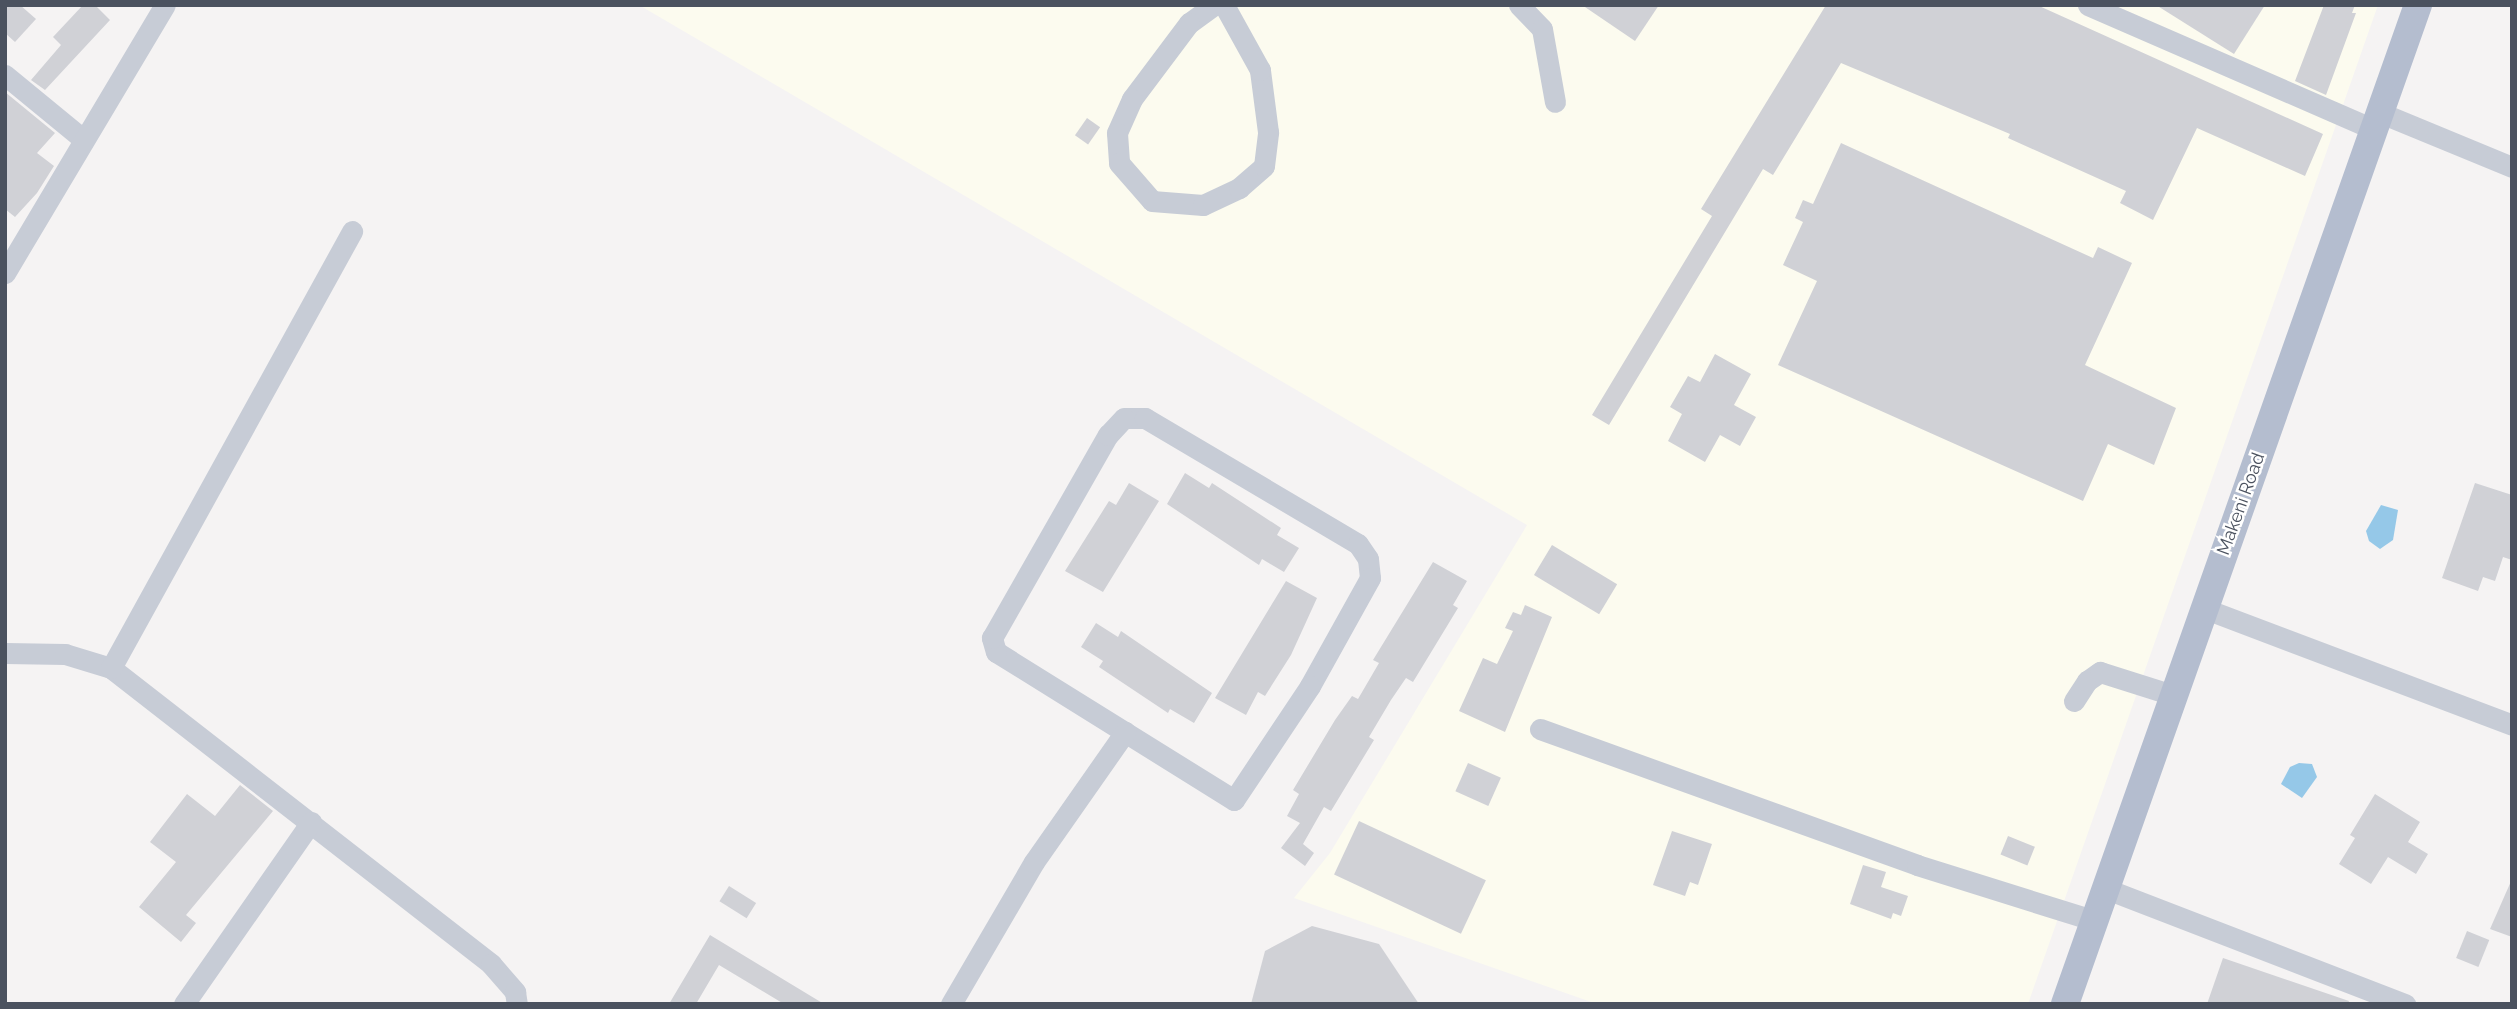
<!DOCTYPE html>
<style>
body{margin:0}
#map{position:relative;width:2517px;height:1009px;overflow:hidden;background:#f5f3f3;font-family:Raleway,sans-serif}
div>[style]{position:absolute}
.commercial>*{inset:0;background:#fcfbef}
.water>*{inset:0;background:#95c8e8}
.building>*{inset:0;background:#d0d1d6;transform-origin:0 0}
.minor>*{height:21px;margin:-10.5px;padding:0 10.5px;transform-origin:10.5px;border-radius:10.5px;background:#c7ccd6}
.major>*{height:28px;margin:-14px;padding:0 14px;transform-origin:14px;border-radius:14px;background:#b4bdcf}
span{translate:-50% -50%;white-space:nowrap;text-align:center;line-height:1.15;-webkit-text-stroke:5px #fff;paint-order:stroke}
.street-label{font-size:18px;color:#4b525f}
.frame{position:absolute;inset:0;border:7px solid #4b525f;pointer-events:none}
</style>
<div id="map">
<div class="commercial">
<div style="clip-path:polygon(639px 5px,2378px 5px,2028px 1004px,1597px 1004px,1294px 898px,1330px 853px,1527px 525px)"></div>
</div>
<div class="water">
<div style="clip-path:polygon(2381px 505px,2398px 510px,2393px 540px,2380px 549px,2369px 541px,2366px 531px)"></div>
<div style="clip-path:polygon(2299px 763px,2312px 764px,2317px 777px,2302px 798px,2281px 784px,2290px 767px)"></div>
</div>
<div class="building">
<div style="clip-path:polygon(5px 5px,20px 5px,36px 19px,15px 42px,5px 33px)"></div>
<div style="clip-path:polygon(83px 5px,95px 5px,110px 20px,45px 90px,31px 80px,61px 45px,53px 37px)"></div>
<div style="clip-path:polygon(1582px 5px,1659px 5px,1635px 41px)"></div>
<div style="clip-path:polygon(1826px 5px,2037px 5px,2323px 134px,2305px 176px,2197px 128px,2153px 220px,2120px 203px,2126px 191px,2008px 138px,2010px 134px,1841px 63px,1773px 175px,1763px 169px,1609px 425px,1592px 415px,1712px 216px,1701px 209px)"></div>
<div style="clip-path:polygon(2156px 5px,2265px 5px,2234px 54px)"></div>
<div style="clip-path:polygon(2324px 5px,2355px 5px,2352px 13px,2356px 13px,2326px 95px,2295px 81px)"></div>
<div style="clip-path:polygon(5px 92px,55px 133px,37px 153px,54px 166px,37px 193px,15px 217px,5px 209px)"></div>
<div style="left:1087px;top:118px;width:16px;height:21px;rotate:35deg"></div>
<div style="clip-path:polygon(1841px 143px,2093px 258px,2098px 247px,2132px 263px,2085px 365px,2176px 408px,2154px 465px,2108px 444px,2083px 501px,1778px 365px,1817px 281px,1783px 265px,1803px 222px,1795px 218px,1803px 200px,1813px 204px)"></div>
<div style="clip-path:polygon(1715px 354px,1751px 374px,1734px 405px,1756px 417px,1740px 446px,1720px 435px,1705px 462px,1668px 441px,1682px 414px,1670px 407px,1688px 376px,1700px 382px)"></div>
<div style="clip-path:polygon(1185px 473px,1209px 488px,1212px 483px,1281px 528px,1277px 535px,1299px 548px,1284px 572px,1262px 559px,1259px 565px,1167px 504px)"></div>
<div style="clip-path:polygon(1129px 483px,1159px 501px,1103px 592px,1065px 571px,1109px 501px,1116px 505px)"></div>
<div style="clip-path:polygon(2475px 483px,2512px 495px,2512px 560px,2503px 557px,2495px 581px,2483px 577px,2478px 591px,2442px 578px)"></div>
<div style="left:1552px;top:545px;width:76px;height:35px;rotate:31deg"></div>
<div style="clip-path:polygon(1433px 562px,1467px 581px,1453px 605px,1458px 608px,1413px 682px,1406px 678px,1391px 700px,1369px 737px,1374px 740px,1331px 811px,1324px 807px,1303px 844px,1314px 853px,1305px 866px,1281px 848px,1300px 823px,1287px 816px,1299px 794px,1293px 790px,1335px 720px,1352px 696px,1358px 699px,1379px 663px,1373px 660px)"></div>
<div style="clip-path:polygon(1286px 581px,1317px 598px,1291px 655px,1265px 696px,1258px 692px,1246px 715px,1215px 698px)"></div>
<div style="clip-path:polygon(1525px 605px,1552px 617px,1505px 732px,1459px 711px,1483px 658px,1497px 664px,1513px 631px,1505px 628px,1513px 612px,1521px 615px)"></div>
<div style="clip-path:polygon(1096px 623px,1118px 637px,1121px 631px,1212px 693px,1194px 723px,1170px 709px,1168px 713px,1099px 667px,1103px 661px,1081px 647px)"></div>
<div style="left:1468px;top:763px;width:36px;height:31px;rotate:24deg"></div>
<div style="clip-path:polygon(240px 785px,273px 811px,186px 915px,196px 923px,181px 942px,139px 907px,176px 862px,150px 842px,187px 794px,215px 816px)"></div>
<div style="clip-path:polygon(2375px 794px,2420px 822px,2408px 842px,2428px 854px,2416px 874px,2388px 857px,2371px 884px,2339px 864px,2355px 838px,2350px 835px)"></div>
<div style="left:1359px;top:821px;width:140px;height:59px;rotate:25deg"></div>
<div style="clip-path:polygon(1672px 831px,1712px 844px,1698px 885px,1690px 882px,1685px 896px,1653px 885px)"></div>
<div style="left:2008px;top:836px;width:29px;height:20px;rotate:22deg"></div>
<div style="clip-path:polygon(1863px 865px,1886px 872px,1881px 887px,1908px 896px,1901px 916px,1893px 913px,1891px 919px,1850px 904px)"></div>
<div style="clip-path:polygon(2512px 879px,2512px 937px,2490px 929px)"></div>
<div style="left:729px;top:886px;width:32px;height:18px;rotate:32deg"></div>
<div style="clip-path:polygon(1312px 926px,1379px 944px,1419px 1004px,1251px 1004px,1265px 951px)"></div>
<div style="left:2467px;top:931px;width:24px;height:29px;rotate:22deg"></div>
<div style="clip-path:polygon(710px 935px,824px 1004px,784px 1004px,719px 965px,696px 1004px,669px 1004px)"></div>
<div style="clip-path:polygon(2223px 958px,2349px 1001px,2348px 1004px,2207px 1004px)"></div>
</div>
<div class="minor">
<div style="left:1214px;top:5px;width:31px;rotate:144deg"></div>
<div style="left:1189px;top:23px;width:95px;rotate:126.9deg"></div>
<div style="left:1132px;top:99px;width:37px;rotate:114deg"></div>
<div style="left:1117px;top:133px;width:30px;rotate:86deg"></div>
<div style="left:1119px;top:163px;width:50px;rotate:49deg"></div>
<div style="left:1152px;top:201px;width:51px;rotate:4.5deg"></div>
<div style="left:1203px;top:205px;width:40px;rotate:-25deg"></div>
<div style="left:1239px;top:188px;width:33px;rotate:-41deg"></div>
<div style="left:1264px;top:166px;width:34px;rotate:-83deg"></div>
<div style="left:1268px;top:132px;width:63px;rotate:-97.4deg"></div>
<div style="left:1260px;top:70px;width:74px;rotate:-119deg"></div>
<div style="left:1519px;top:5px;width:33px;rotate:46deg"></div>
<div style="left:1542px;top:29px;width:74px;rotate:79.9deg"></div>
<div style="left:2088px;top:5px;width:313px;rotate:23.5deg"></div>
<div style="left:5px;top:75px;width:102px;rotate:39.4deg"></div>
<div style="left:2381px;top:113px;width:142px;rotate:22.4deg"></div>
<div style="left:5px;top:273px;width:312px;rotate:-59.2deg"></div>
<div style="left:1124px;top:418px;width:21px"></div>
<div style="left:1145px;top:418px;width:247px;rotate:30.6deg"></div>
<div style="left:1358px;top:544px;width:18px;rotate:56deg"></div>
<div style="left:1368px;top:559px;width:19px;rotate:84deg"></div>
<div style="left:1370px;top:578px;width:124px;rotate:119.1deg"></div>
<div style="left:1310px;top:686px;width:137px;rotate:123.7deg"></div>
<div style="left:1234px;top:800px;width:280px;rotate:-148.1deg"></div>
<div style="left:996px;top:652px;width:15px;rotate:-106deg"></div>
<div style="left:992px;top:638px;width:234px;rotate:-60.3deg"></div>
<div style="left:1108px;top:435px;width:23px;rotate:-47deg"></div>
<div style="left:2203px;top:608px;width:330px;rotate:20.7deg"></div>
<div style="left:5px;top:653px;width:60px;rotate:1deg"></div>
<div style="left:65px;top:654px;width:48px;rotate:16.9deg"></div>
<div style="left:111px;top:668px;width:482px;rotate:37.9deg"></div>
<div style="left:491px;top:964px;width:37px;rotate:49deg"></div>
<div style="left:515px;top:992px;width:12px;rotate:81deg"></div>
<div style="left:111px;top:668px;width:499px;rotate:-61.1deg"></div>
<div style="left:2074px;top:701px;width:24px;rotate:-57deg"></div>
<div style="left:2087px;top:681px;width:16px;rotate:-35deg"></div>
<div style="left:2100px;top:672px;width:77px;rotate:17.5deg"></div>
<div style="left:1540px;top:729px;width:401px;rotate:19.8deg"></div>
<div style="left:1917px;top:865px;width:184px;rotate:17.4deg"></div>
<div style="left:2104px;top:888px;width:323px;rotate:21.1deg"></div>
<div style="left:184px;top:1004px;width:222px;rotate:-55.1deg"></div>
<div style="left:951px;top:1004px;width:164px;rotate:-59.7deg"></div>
<div style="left:1034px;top:862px;width:159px;rotate:-55deg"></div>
</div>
<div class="major">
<div style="left:2065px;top:1004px;width:1060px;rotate:-70.54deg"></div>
</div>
<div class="street-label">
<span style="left:2241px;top:504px;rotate:-70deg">Makeni Road</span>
</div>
<div class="frame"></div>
</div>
